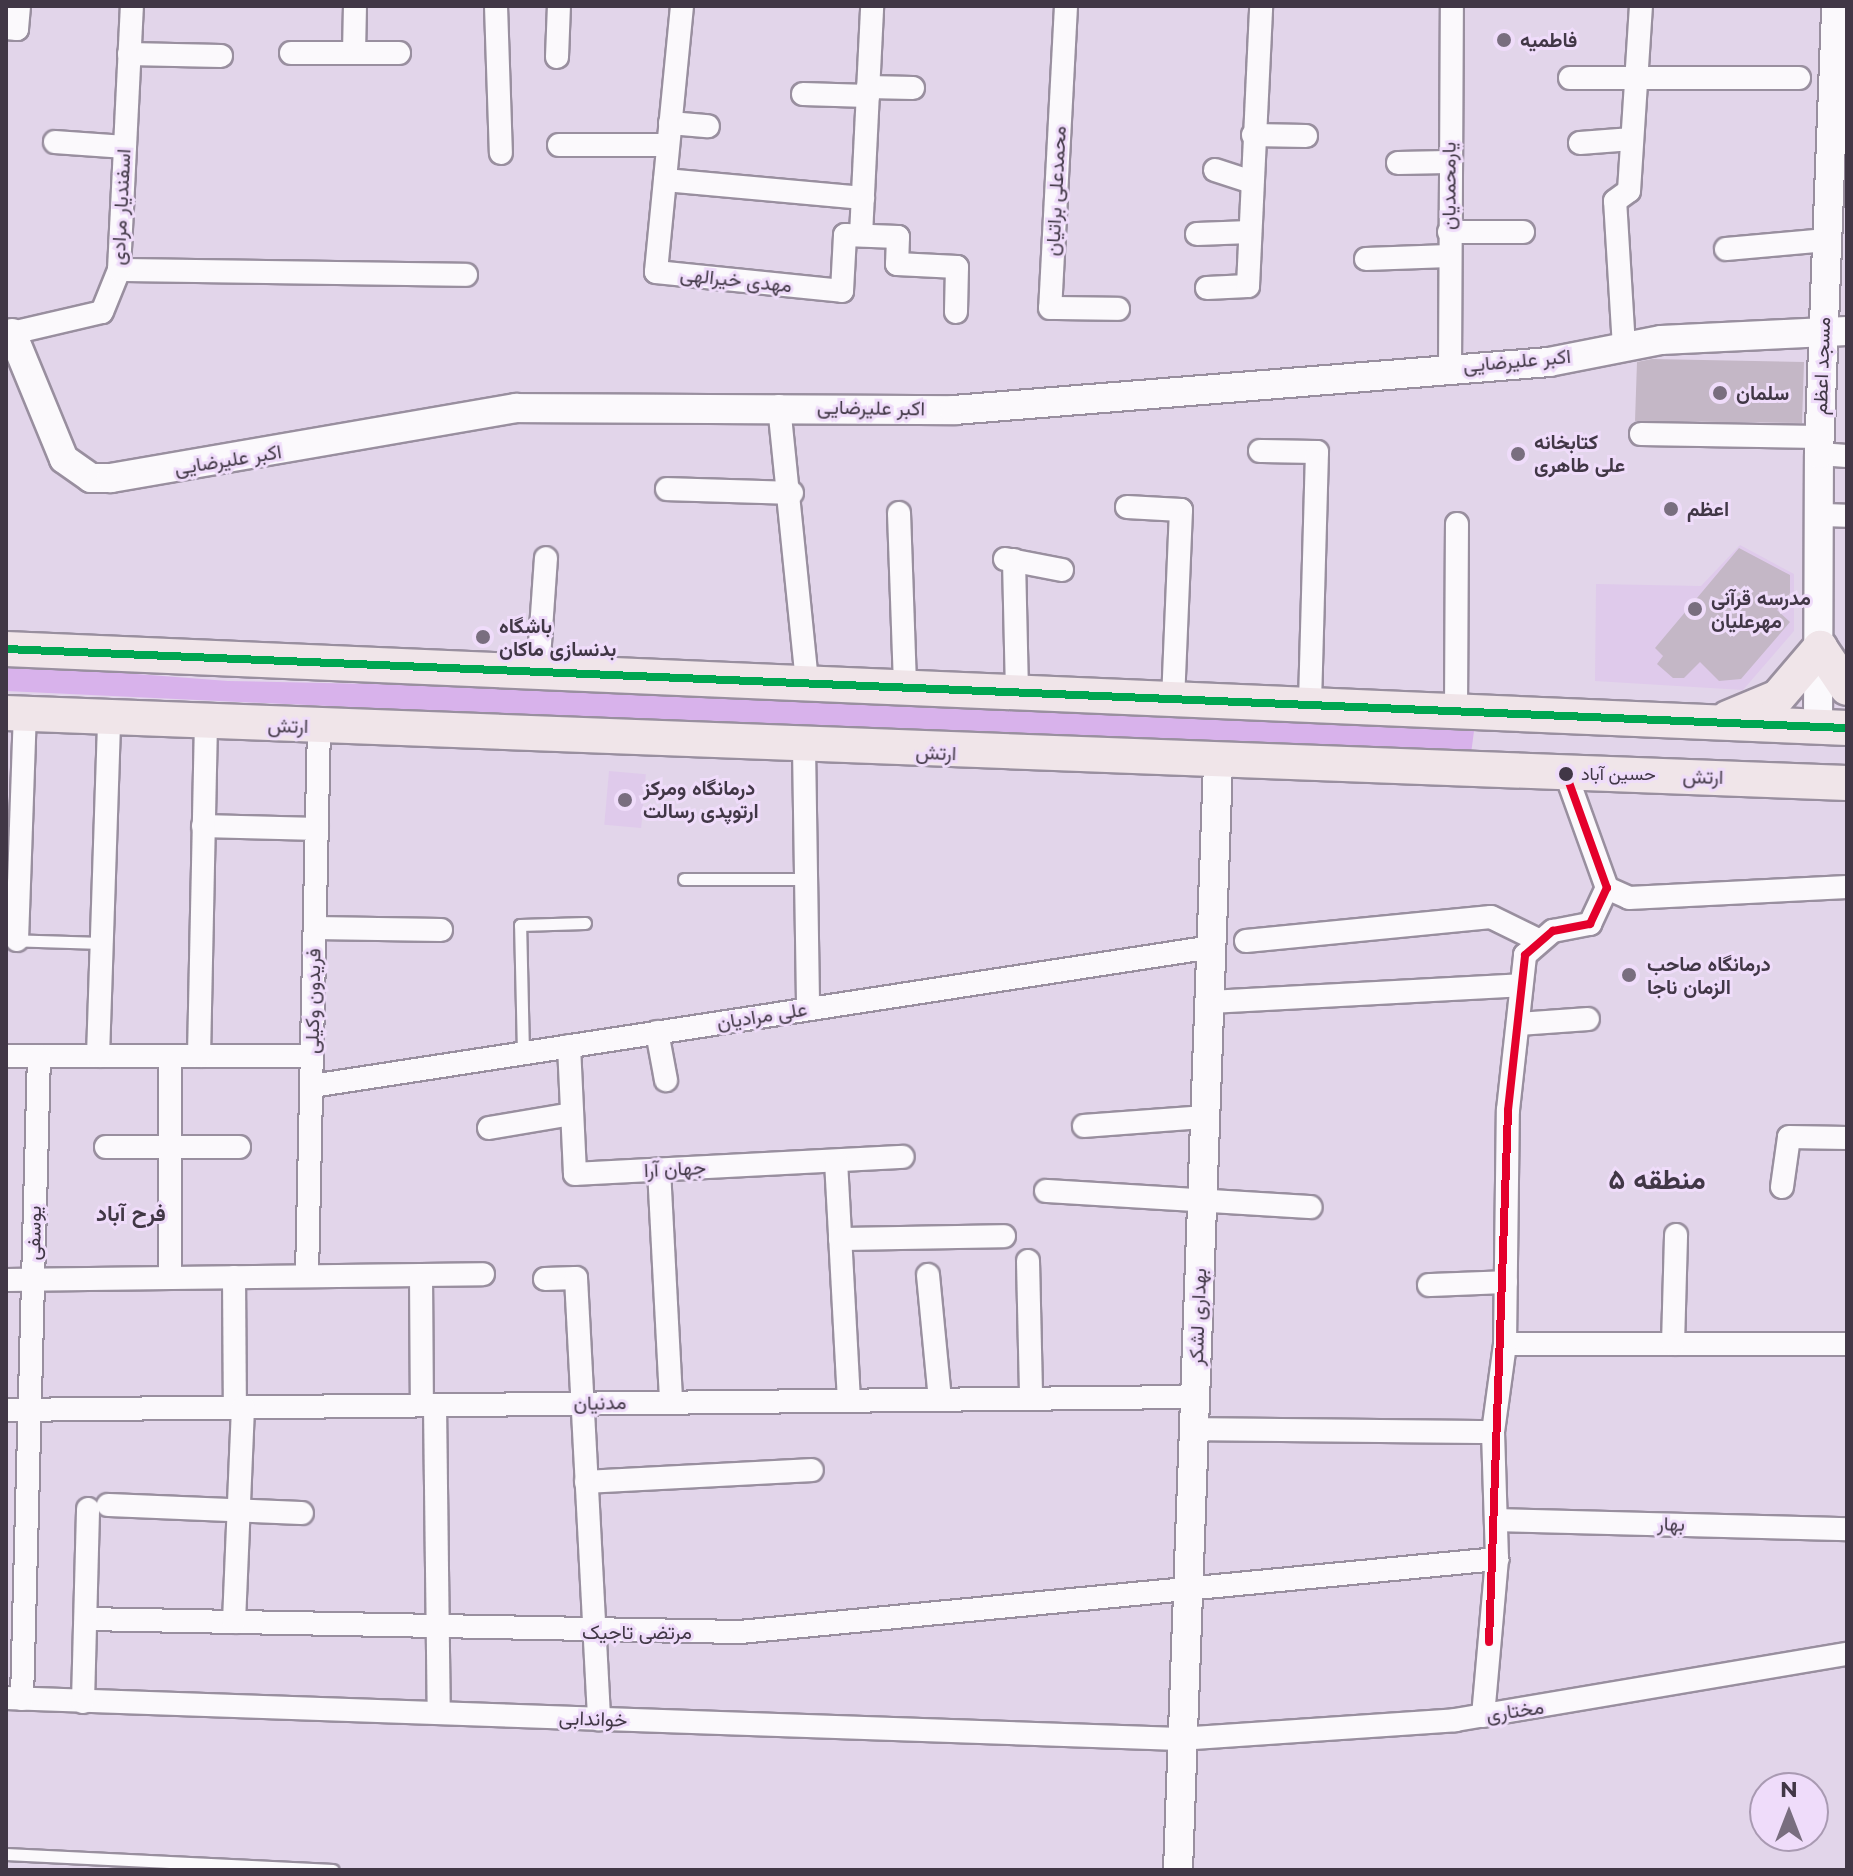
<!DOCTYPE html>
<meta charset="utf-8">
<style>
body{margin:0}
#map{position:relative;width:1853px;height:1876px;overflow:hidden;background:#e2d5ea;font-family:Montserrat,Vazirmatn,sans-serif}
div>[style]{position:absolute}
.built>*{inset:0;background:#dfcaeb;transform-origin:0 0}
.green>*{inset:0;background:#d8b2eb}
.building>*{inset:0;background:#c4b7c6}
.roads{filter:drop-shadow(2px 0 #998f9f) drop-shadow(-2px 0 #998f9f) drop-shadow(0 2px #998f9f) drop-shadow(0 -2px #998f9f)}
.service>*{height:11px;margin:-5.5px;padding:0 5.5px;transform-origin:5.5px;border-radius:5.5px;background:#fbf9fc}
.minor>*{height:22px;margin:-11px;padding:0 11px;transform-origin:11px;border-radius:11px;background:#fbf9fc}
.tertiary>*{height:28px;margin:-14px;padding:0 14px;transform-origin:14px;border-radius:14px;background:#fbf9fc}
.primary>*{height:34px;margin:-17px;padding:0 17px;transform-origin:17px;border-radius:17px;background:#f0e5e9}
.bus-1>*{height:8px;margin:-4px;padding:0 4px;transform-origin:4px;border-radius:4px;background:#00a651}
.bus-2>*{height:8px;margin:-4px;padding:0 4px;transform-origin:4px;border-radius:4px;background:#e4002b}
.dots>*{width:22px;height:22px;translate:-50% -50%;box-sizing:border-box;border:4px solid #efdcfa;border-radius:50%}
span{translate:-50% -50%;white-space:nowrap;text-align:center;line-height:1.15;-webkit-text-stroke:6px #efdcfa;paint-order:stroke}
.bus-label{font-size:18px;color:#413746}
.left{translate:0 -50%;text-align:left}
.poi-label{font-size:20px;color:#413746;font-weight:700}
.street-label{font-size:20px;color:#413746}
.neighbourhood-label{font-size:22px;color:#413746;font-weight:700}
.district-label{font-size:28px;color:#413746;font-weight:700}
.frame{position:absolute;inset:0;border:8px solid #413746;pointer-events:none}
.north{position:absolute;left:1749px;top:1772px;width:80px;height:80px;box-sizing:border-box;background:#efdcfa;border:2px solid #a99ab2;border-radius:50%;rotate:0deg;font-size:22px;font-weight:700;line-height:32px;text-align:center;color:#413746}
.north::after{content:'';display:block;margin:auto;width:28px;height:36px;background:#796e7f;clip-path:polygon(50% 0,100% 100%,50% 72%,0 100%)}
</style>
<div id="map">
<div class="built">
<div style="clip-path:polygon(1740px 545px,1794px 574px,1794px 631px,1743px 690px,1595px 681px,1596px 584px,1701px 586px)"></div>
<div style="left:609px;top:771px;width:37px;height:54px;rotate:5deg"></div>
</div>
<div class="green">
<div style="clip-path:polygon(6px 664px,228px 681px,553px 688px,1474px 731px,1471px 754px,649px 721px,6px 691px)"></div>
</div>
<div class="building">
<div style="clip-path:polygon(1652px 359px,1804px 362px,1802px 423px,1635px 421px,1637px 362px)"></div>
<div style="clip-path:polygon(1739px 548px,1790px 575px,1790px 597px,1777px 610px,1790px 622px,1741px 679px,1719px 681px,1700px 662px,1684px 678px,1673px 678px,1657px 664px,1663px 656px,1655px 648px)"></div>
</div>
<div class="roads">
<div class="service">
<div style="left:684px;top:879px;width:122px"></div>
<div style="left:6px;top:940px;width:96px;rotate:1.8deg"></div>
<div style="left:523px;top:1053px;width:128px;rotate:-91.3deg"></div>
<div style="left:520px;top:925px;width:65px;rotate:-1.8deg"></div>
<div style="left:6px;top:1854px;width:327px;rotate:2.8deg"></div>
</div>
<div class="minor">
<div style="left:496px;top:6px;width:147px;rotate:88.1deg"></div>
<div style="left:682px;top:6px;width:267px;rotate:95.6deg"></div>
<div style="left:656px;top:272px;width:187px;rotate:5.8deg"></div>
<div style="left:842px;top:291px;width:56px;rotate:-86.9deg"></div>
<div style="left:845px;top:235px;width:53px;rotate:2.2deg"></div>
<div style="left:898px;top:237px;width:27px;rotate:92deg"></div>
<div style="left:897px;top:264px;width:60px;rotate:2.9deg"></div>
<div style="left:957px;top:267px;width:45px;rotate:91.3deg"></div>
<div style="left:1066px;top:6px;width:302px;rotate:93deg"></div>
<div style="left:1050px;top:308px;width:68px;rotate:0.8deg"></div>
<div style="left:6px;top:28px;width:11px;rotate:5deg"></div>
<div style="left:17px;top:29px;width:23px;rotate:-85deg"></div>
<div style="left:291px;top:53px;width:108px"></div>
<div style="left:354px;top:53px;width:47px;rotate:-88.8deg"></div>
<div style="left:129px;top:54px;width:92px;rotate:1.2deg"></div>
<div style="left:557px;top:57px;width:51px;rotate:-87.8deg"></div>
<div style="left:1570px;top:78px;width:229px"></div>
<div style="left:868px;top:87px;width:45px;rotate:1.3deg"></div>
<div style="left:803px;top:94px;width:65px;rotate:1.8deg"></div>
<div style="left:670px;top:123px;width:38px;rotate:5deg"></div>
<div style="left:1253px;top:135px;width:53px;rotate:1.1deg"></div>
<div style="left:55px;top:142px;width:70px;rotate:4.1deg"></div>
<div style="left:1580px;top:143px;width:52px;rotate:-4.4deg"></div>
<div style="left:559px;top:145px;width:109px"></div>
<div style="left:1398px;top:163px;width:50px;rotate:-1.1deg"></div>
<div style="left:1215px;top:170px;width:38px;rotate:18deg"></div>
<div style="left:665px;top:180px;width:199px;rotate:5.2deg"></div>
<div style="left:1449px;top:232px;width:74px"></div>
<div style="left:1197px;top:234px;width:53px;rotate:-2.2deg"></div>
<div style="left:861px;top:235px;width:229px;rotate:-87.2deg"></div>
<div style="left:1726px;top:249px;width:101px;rotate:-5.1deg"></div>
<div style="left:1366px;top:259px;width:83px;rotate:-2.1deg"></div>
<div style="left:119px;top:270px;width:347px;rotate:0.8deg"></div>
<div style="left:1207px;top:288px;width:41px;rotate:-2.8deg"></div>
<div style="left:1248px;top:286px;width:280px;rotate:-87.3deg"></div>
<div style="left:12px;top:333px;width:92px;rotate:-13.1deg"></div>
<div style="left:102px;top:312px;width:45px;rotate:-68deg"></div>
<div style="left:119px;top:270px;width:264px;rotate:-87.2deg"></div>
<div style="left:1624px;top:347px;width:146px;rotate:-93.5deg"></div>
<div style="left:1615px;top:201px;width:17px;rotate:-36deg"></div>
<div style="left:1629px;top:191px;width:185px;rotate:-86.3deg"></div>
<div style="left:1450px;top:367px;width:361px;rotate:-89.7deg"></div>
<div style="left:779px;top:406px;width:279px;rotate:84.2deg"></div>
<div style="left:1641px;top:434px;width:178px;rotate:1deg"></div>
<div style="left:1260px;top:451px;width:57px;rotate:1deg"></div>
<div style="left:1317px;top:452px;width:253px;rotate:91.6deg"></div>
<div style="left:1819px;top:454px;width:28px;rotate:4deg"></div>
<div style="left:667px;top:489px;width:125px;rotate:1.8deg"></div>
<div style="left:1127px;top:507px;width:54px;rotate:3.2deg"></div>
<div style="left:1181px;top:510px;width:189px;rotate:92.4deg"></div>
<div style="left:899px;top:513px;width:175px;rotate:88deg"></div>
<div style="left:1823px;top:515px;width:24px;rotate:2deg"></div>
<div style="left:1005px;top:559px;width:58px;rotate:10.9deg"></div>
<div style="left:1014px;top:560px;width:133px;rotate:88.7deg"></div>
<div style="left:538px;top:672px;width:114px;rotate:-86deg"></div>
<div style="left:1456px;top:711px;width:187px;rotate:-89.7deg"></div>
<div style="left:804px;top:747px;width:262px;rotate:89.1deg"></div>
<div style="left:203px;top:826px;width:114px;rotate:1.5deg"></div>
<div style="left:1607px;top:888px;width:24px;rotate:24deg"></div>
<div style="left:1629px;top:898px;width:218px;rotate:-2.9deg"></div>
<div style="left:315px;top:928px;width:126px;rotate:0.9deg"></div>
<div style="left:17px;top:940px;width:226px;rotate:-88deg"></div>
<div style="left:1246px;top:941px;width:246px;rotate:-5.6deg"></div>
<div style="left:1491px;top:917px;width:50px;rotate:26.1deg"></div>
<div style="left:1210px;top:1002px;width:311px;rotate:-3.1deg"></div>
<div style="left:1519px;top:1024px;width:69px;rotate:-4.1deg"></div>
<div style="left:657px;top:1032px;width:49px;rotate:79.4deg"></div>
<div style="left:569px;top:1046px;width:128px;rotate:87.3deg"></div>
<div style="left:575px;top:1174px;width:328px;rotate:-3deg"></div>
<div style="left:6px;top:1056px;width:306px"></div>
<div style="left:98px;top:1056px;width:338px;rotate:-88.1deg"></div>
<div style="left:199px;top:1056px;width:332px;rotate:-88.8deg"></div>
<div style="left:312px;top:1086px;width:911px;rotate:-8.78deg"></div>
<div style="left:1084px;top:1126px;width:121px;rotate:-4.3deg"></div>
<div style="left:489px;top:1128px;width:84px;rotate:-9.6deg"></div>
<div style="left:106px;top:1147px;width:133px"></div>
<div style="left:836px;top:1161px;width:240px;rotate:86.9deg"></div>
<div style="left:659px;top:1170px;width:232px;rotate:87deg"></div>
<div style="left:1782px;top:1187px;width:50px;rotate:-82deg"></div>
<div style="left:1789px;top:1137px;width:58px;rotate:1deg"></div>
<div style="left:1046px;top:1191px;width:265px;rotate:3.5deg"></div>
<div style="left:840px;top:1239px;width:164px;rotate:-1deg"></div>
<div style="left:1028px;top:1261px;width:137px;rotate:88.7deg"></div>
<div style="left:421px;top:1275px;width:130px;rotate:89.6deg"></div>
<div style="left:928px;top:1275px;width:125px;rotate:84.5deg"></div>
<div style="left:307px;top:1276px;width:549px;rotate:-88.75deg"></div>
<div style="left:234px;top:1277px;width:130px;rotate:89.6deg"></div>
<div style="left:170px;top:1278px;width:222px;rotate:-90deg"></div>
<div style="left:545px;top:1279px;width:31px;rotate:-2deg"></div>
<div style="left:576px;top:1278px;width:442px;rotate:87deg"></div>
<div style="left:6px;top:1280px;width:477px;rotate:-0.7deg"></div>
<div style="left:1429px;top:1285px;width:77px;rotate:-2.2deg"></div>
<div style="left:1505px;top:1344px;width:342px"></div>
<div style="left:1673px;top:1344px;width:109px;rotate:-88.4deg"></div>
<div style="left:435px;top:1405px;width:308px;rotate:89.3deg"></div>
<div style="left:6px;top:1410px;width:1189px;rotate:-0.63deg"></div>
<div style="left:1193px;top:1429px;width:300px;rotate:0.6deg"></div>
<div style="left:586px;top:1482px;width:226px;rotate:-3deg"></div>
<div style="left:108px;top:1505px;width:194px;rotate:2.4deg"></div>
<div style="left:1496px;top:1520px;width:351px;rotate:1.5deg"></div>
<div style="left:86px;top:1619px;width:654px;rotate:1.14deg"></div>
<div style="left:740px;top:1632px;width:761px;rotate:-5.51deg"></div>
<div style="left:234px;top:1622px;width:215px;rotate:-87.6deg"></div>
<div style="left:6px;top:1698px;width:1174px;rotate:2deg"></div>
<div style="left:1179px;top:1739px;width:277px;rotate:-3.9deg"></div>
<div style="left:1455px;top:1720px;width:398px;rotate:-9.6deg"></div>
<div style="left:22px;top:1699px;width:643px;rotate:-88.49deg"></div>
<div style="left:83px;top:1702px;width:193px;rotate:-88.5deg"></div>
<div style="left:1483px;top:1716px;width:158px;rotate:-84.9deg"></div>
<div style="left:1497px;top:1559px;width:127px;rotate:-91.8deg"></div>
<div style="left:1493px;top:1432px;width:89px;rotate:-82.2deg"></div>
<div style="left:1505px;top:1344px;width:234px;rotate:-89.3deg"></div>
<div style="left:1508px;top:1110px;width:156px;rotate:-83.7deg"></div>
<div style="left:1525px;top:955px;width:37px;rotate:-41deg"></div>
<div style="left:1553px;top:931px;width:38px;rotate:-11deg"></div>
<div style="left:1590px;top:924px;width:40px;rotate:-65deg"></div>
<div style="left:1607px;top:888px;width:121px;rotate:-109.8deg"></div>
</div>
<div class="tertiary">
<div style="left:12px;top:333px;width:136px;rotate:67.6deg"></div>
<div style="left:64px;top:459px;width:33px;rotate:35deg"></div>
<div style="left:91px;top:478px;width:20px"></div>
<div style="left:111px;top:478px;width:411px;rotate:-9.8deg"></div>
<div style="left:516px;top:408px;width:438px;rotate:0.3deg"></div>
<div style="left:954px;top:410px;width:597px;rotate:-4.61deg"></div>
<div style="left:1549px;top:362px;width:114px;rotate:-11.1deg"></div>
<div style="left:1661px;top:340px;width:186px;rotate:-2.8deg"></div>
<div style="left:1818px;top:727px;width:273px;rotate:-89.8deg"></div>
<div style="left:1819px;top:454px;width:448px;rotate:-87.8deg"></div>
<div style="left:1178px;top:1870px;width:1107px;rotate:-87.93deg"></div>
</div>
<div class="primary">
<div style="left:6px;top:649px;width:1843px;rotate:2.46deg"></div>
<div style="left:6px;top:713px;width:1842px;rotate:2.18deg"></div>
<div style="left:1728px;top:718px;width:54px;rotate:-22.8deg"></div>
<div style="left:1778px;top:697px;width:65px;rotate:-49.4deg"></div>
<div style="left:1820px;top:648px;width:48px;rotate:56deg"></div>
</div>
</div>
<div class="bus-1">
<div style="left:6px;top:649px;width:1843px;rotate:2.46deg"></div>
</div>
<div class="bus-2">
<div style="left:1489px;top:1642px;width:532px;rotate:-87.95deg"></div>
<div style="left:1508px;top:1110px;width:156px;rotate:-83.7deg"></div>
<div style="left:1525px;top:955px;width:37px;rotate:-41deg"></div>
<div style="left:1553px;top:931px;width:38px;rotate:-11deg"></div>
<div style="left:1590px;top:924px;width:40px;rotate:-65deg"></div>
<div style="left:1607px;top:888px;width:121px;rotate:-109.8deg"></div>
</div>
<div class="dots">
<div style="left:1504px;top:40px;background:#796e7f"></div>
<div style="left:1720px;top:393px;background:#796e7f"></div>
<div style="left:1518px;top:454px;background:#796e7f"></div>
<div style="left:1671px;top:509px;background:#796e7f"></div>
<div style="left:1695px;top:609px;background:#796e7f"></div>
<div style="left:483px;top:637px;background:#796e7f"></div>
<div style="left:1566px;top:774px;background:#413746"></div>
<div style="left:625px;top:800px;background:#796e7f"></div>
<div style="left:1629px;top:975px;background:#796e7f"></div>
</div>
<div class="bus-label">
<span class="left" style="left:1581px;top:774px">حسین آباد</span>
</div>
<div class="poi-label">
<span class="left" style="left:1520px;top:40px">فاطمیه</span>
<span class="left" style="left:1736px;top:393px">سلمان</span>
<span class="left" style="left:1534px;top:454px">کتابخانه<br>علی طاهری</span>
<span class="left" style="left:1687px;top:509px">اعظم</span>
<span class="left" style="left:1711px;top:610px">مدرسه قرآنی<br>مهرعلیان</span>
<span class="left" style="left:499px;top:638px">باشگاه<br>بدنسازی ماکان</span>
<span class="left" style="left:643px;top:800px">درمانگاه ومرکز<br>ارتوپدی رسالت</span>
<span class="left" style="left:1647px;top:976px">درمانگاه صاحب<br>الزمان ناجا</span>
</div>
<div class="street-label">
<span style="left:1449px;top:186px;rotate:-90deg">یارمحمدیان</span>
<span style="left:1056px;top:191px;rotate:-87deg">محمدعلی براتیان</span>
<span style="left:121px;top:207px;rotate:-87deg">اسفندیار مرادی</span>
<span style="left:736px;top:280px;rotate:6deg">مهدی خیرالهی</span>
<span style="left:1517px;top:361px;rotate:-5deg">اکبر علیرضایی</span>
<span style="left:1822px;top:366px;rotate:-88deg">مسجد اعظم</span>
<span style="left:871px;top:408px;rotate:1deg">اکبر علیرضایی</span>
<span style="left:228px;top:460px;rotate:-9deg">اکبر علیرضایی</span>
<span style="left:288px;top:726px;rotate:1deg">ارتش</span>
<span style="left:936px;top:753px;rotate:2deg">ارتش</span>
<span style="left:1703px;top:777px;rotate:1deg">ارتش</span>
<span style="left:313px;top:1001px;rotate:-89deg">فریدون وکیلی</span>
<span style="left:762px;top:1016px;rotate:-9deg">علی مرادیان</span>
<span style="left:675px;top:1169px;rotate:-3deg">جهان آرا</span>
<span style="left:34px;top:1233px;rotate:-89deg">یوسفی</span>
<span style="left:1198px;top:1317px;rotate:-88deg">بهداری لشکر</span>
<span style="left:600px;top:1403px;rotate:-1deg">مدنیان</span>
<span style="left:1671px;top:1524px;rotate:1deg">بهار</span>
<span style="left:637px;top:1632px">مرتضی تاجیک</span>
<span style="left:1515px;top:1711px;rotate:-8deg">مختاری</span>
<span style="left:593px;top:1719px;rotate:2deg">خواندابی</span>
</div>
<div class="neighbourhood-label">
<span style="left:131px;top:1214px">فرح آباد</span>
</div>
<div class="district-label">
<span style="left:1657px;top:1179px">منطقه ۵</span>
</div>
<div class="frame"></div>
<div class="north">N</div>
</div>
